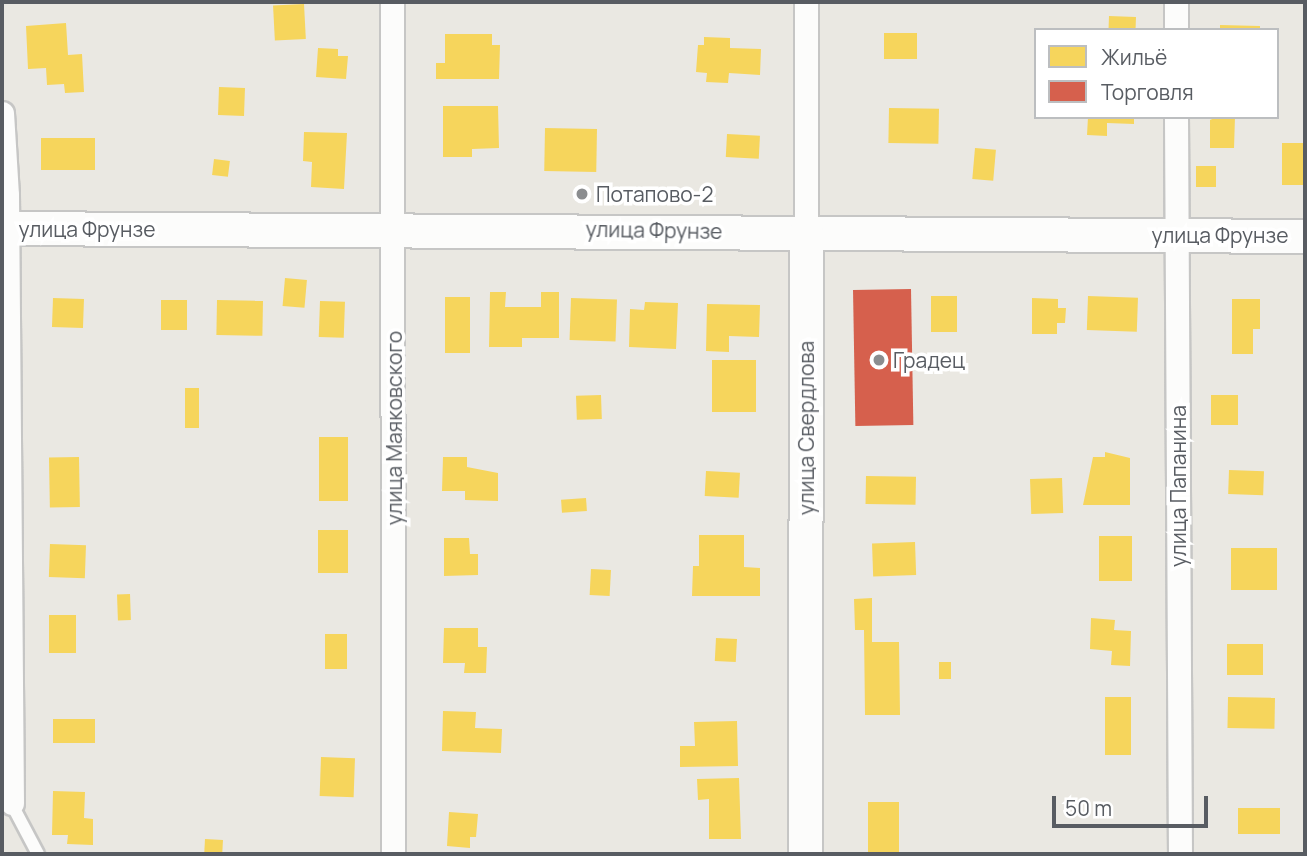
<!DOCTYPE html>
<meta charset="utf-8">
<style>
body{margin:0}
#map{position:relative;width:1307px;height:856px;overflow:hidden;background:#eae8e2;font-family:Manrope,sans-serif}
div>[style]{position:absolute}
.homes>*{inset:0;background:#f6d55c;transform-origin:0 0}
.shops>*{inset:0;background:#d6604d;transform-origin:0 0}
.roads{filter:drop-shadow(2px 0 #c6c6c5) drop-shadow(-2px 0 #c6c6c5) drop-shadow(0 2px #c6c6c5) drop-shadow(0 -2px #c6c6c5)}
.lane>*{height:12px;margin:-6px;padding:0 6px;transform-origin:6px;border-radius:6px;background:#fcfcfb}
.street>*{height:23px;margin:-11.5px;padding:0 11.5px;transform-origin:11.5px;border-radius:11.5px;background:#fcfcfb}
.secondary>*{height:33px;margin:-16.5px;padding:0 16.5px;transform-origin:16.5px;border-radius:16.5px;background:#fcfcfb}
.dots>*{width:19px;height:19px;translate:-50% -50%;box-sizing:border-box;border:4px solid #fff;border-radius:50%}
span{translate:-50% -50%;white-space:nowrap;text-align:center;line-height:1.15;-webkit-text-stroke:7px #fff;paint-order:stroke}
.poi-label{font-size:21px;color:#585c62}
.left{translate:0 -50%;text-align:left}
.street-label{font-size:21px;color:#585c62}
.frame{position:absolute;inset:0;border:4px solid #585c62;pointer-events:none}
.legend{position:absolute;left:1034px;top:28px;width:245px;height:91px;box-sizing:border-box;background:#fff;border:2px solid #bcbec0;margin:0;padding:9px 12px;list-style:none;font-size:21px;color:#585c62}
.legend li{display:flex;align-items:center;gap:14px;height:35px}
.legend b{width:35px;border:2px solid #bcbec0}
.scale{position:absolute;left:1052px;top:796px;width:156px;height:32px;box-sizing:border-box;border:4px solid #585c62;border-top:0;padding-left:9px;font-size:21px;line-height:24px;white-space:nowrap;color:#585c62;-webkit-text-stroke:5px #fff;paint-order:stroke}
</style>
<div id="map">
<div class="homes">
<div style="left:304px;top:4px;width:35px;height:31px;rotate:87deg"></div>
<div style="left:1109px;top:16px;width:27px;height:14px;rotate:2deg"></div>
<div style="clip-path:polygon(66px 23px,68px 55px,82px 54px,84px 92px,65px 93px,64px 84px,47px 85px,46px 68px,28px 69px,26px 26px)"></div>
<div style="clip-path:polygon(1220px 25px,1260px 26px,1260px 30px,1220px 30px)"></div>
<div style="left:884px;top:33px;width:33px;height:26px"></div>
<div style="clip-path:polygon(445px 34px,492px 34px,492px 45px,500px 45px,499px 79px,436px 79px,436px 63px,445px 63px)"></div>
<div style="clip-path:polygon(704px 37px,730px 38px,730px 48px,761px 49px,760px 75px,729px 73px,728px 83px,706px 82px,707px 73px,696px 72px,698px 45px,704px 45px)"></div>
<div style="clip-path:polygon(318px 48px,338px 49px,338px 56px,348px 56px,346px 79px,316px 77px)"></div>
<div style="left:219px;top:87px;width:26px;height:28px;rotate:2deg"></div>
<div style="clip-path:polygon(443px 106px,498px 106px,499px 148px,472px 149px,472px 157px,443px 157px)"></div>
<div style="left:889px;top:108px;width:50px;height:35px;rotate:1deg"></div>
<div style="clip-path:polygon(1088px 117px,1134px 117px,1134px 124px,1107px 123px,1107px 136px,1087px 135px)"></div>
<div style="clip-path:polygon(1217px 117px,1235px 117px,1234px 148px,1210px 148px,1210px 120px)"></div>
<div style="left:545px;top:128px;width:52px;height:43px;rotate:1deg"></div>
<div style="clip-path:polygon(304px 132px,347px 133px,344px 189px,311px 187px,312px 162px,303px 161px)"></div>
<div style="left:727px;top:134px;width:33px;height:23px;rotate:3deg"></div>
<div style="left:95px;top:138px;width:32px;height:54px;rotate:90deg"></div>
<div style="left:1282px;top:143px;width:23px;height:42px"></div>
<div style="left:975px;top:148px;width:21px;height:31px;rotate:5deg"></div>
<div style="left:214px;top:159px;width:16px;height:16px;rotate:7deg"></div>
<div style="left:1196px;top:166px;width:20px;height:21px"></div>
<div style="left:285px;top:278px;width:22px;height:28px;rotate:5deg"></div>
<div style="clip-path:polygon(490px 292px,506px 292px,505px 307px,541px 307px,541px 292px,559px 292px,559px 338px,522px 338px,522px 347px,489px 347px)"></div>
<div style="left:931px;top:296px;width:26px;height:36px"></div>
<div style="left:1088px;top:296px;width:50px;height:34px;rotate:2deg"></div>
<div style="left:445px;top:297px;width:25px;height:56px"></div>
<div style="left:53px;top:298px;width:31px;height:29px;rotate:2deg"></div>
<div style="left:571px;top:298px;width:46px;height:42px;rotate:2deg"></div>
<div style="clip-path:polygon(1032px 298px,1058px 299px,1058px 308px,1066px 308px,1065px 323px,1057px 323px,1057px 334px,1032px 334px)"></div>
<div style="clip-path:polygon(1232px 299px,1260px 299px,1260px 329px,1253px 329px,1253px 354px,1232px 354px)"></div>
<div style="left:161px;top:300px;width:26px;height:30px"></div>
<div style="left:217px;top:300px;width:46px;height:35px;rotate:1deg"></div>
<div style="left:320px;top:301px;width:25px;height:36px;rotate:2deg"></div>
<div style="clip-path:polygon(645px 302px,678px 303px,676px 349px,629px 347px,630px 309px,644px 310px)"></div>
<div style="clip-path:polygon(707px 304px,760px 305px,759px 337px,729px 336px,729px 352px,706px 351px)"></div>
<div style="left:712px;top:360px;width:44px;height:52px"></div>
<div style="left:185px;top:388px;width:14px;height:40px"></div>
<div style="left:601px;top:395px;width:24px;height:25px;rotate:88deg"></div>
<div style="left:1211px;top:395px;width:27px;height:30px"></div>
<div style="left:319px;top:437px;width:29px;height:64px"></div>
<div style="clip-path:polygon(1105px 452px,1130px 458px,1130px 505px,1083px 505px,1093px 457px,1105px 457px)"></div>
<div style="left:79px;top:457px;width:50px;height:30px;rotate:89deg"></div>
<div style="clip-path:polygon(443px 457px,467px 457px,467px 467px,498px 473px,498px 501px,465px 500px,465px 491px,442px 491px)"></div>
<div style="left:1229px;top:470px;width:35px;height:24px;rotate:2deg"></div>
<div style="left:706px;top:471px;width:34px;height:25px;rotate:3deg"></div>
<div style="left:866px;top:476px;width:50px;height:28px;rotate:1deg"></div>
<div style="left:1062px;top:478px;width:35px;height:32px;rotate:88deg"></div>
<div style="left:586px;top:498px;width:13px;height:25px;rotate:86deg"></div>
<div style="left:318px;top:530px;width:30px;height:43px"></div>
<div style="clip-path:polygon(699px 535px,744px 535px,744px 567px,760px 568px,760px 596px,692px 596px,693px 566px,699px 566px)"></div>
<div style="left:1099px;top:536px;width:33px;height:45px"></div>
<div style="clip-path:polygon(444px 538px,469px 538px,470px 554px,478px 554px,478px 575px,444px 576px)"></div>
<div style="left:915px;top:542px;width:33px;height:43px;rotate:88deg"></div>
<div style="left:50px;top:544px;width:36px;height:33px;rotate:2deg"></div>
<div style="left:1231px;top:548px;width:46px;height:42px"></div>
<div style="left:591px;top:569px;width:20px;height:26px;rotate:3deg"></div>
<div style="left:130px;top:594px;width:26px;height:13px;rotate:88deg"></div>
<div style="clip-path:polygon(872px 598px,872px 642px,899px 642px,900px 715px,865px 715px,864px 630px,855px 630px,854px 599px)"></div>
<div style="left:49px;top:615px;width:27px;height:38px"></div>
<div style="clip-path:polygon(1091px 618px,1115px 620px,1114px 630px,1131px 631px,1130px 666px,1111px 665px,1112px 651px,1090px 649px)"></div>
<div style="clip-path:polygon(444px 628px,478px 628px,478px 647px,487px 647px,486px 673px,464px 673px,465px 663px,443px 663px)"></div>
<div style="left:325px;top:634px;width:22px;height:35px"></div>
<div style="left:716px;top:638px;width:21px;height:23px;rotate:3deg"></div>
<div style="left:1227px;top:644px;width:36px;height:31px"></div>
<div style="left:939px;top:662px;width:12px;height:17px"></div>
<div style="left:1105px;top:697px;width:26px;height:58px"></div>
<div style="left:1228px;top:697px;width:47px;height:31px;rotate:1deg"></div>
<div style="clip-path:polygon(443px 711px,476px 712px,475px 728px,502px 729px,501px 753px,442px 751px)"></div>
<div style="left:53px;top:719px;width:42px;height:24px"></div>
<div style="clip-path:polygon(737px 721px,738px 766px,680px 767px,680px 746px,695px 746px,694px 722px)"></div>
<div style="left:321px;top:757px;width:34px;height:39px;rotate:2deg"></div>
<div style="clip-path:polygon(739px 778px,741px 839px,709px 839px,709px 799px,698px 800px,697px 779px)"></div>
<div style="clip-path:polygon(53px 791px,85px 792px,84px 818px,93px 819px,93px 845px,67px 844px,68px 835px,52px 835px)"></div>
<div style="left:899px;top:802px;width:51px;height:31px;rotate:90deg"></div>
<div style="left:1280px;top:808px;width:26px;height:42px;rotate:90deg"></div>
<div style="clip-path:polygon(449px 812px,478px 814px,476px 837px,470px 837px,470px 848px,447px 846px)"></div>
<div style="left:205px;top:839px;width:18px;height:15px;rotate:3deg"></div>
</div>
<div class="shops">
<div style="left:911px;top:289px;width:136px;height:58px;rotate:89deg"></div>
</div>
<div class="roads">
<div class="lane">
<div style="left:9px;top:799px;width:62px;rotate:62.2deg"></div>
</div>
<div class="street">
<div style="left:392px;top:2px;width:852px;rotate:89.93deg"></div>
<div style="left:1176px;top:2px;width:28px;rotate:90deg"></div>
<div style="left:2px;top:113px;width:82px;rotate:86.5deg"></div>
<div style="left:7px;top:195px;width:608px;rotate:89.53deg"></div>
<div style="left:1176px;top:117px;width:737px;rotate:89.69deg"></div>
<div style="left:806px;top:232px;width:230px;rotate:-90deg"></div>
</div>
<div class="secondary">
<div style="left:2px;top:228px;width:1303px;rotate:0.35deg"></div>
<div style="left:805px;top:854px;width:622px;rotate:-89.91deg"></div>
</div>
</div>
<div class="dots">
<div style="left:582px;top:194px;background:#8b8d8f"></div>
<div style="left:879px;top:360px;background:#8b8d8f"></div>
</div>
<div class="poi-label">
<span class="left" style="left:596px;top:194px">Потапово-2</span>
<span class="left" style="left:893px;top:360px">Градец</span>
</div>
<div class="street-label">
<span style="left:87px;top:229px">улица Фрунзе</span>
<span style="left:654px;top:230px;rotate:1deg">улица Фрунзе</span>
<span style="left:1220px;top:235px">улица Фрунзе</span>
<span style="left:394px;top:428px;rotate:-90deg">улица Маяковского</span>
<span style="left:806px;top:428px;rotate:-90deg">улица Свердлова</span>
<span style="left:1178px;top:486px;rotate:-90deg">улица Папанина</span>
</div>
<div class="frame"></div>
<ul class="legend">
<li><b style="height:19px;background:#f6d55c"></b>Жильё</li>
<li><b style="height:19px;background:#d6604d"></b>Торговля</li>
</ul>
<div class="scale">50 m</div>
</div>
